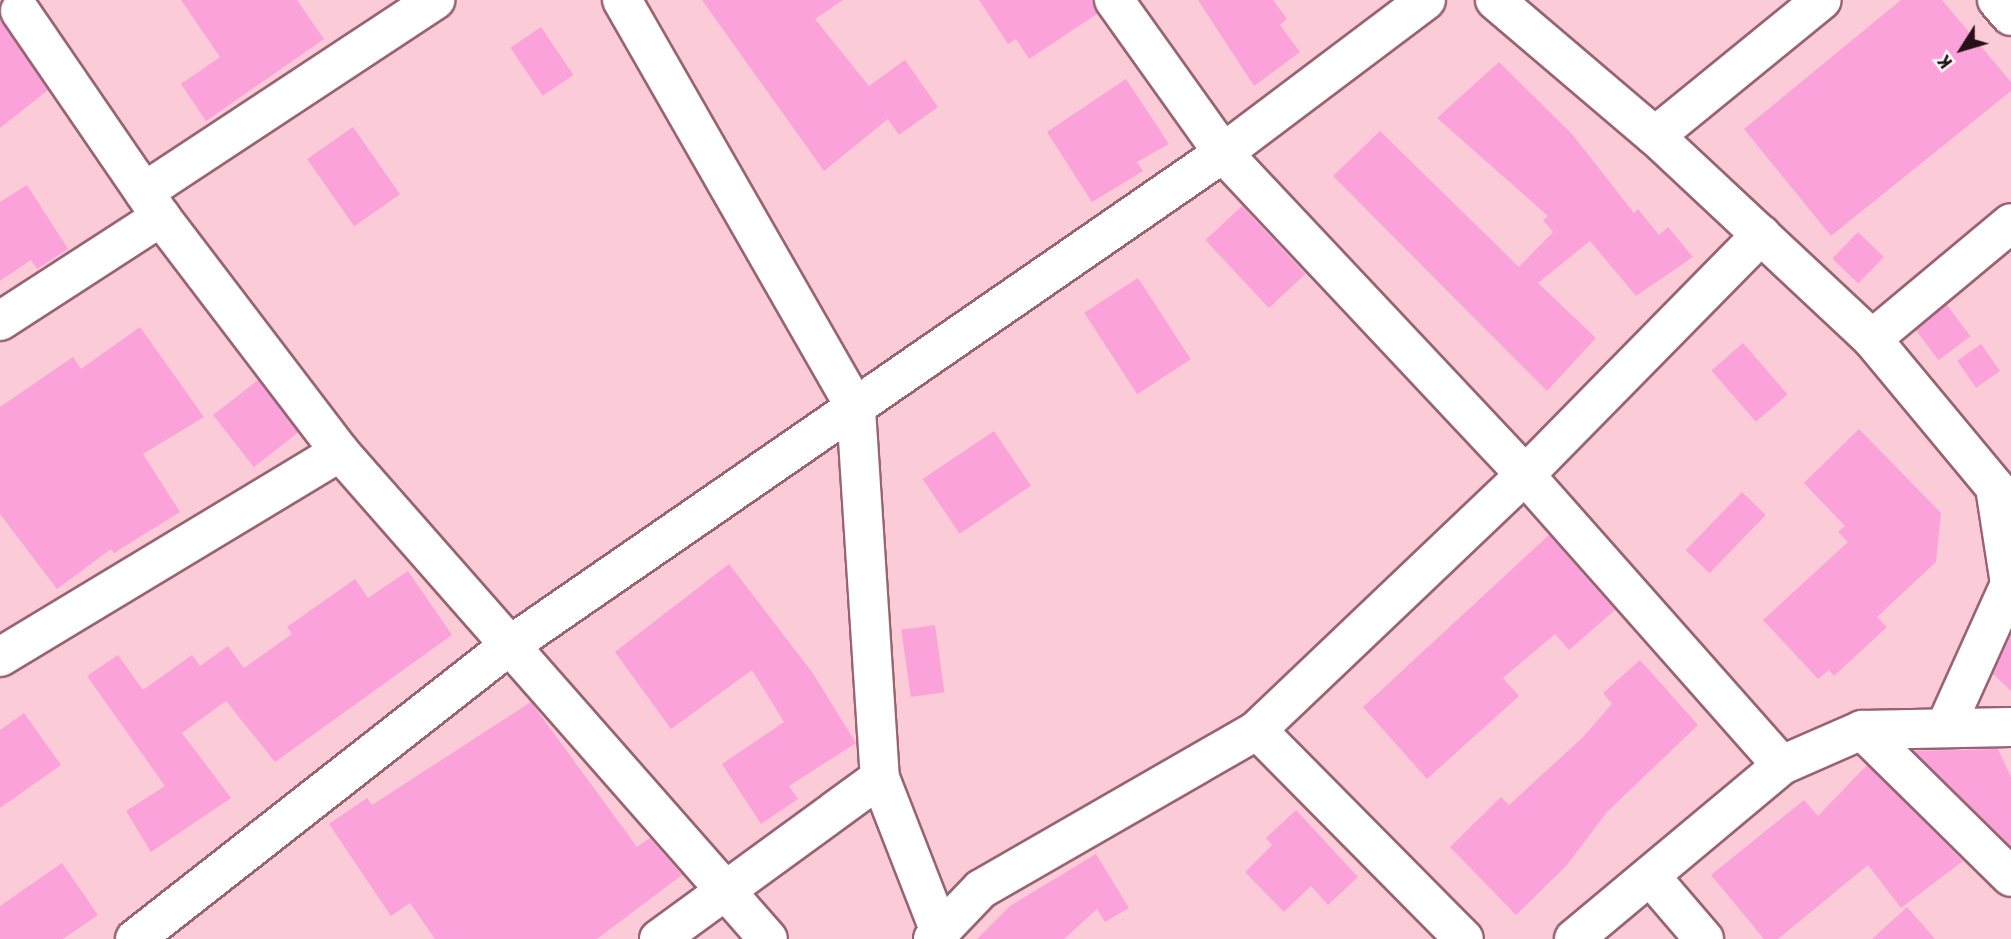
<!DOCTYPE html>
<style>
body{margin:0}
#map{position:relative;width:2011px;height:939px;overflow:hidden;background:#fbccd7;font-family:"Roboto Condensed",sans-serif}
div>[style]{position:absolute}
.building>*{inset:0;background:#fca2da;transform-origin:0 0}
.roads{filter:drop-shadow(2px 0 #986472) drop-shadow(-2px 0 #986472) drop-shadow(0 2px #986472) drop-shadow(0 -2px #986472)}
.minor>*{height:38px;margin:-19px;padding:0 19px;transform-origin:19px;border-radius:19px;background:#fff}
.tertiary>*{height:38px;margin:-19px;padding:0 19px;transform-origin:19px;border-radius:19px;background:#fff}
span{translate:-50% -50%;white-space:nowrap;text-align:center;line-height:1.15;-webkit-text-stroke:5px #fbfbfb;paint-order:stroke}
.north{position:absolute;left:1927px;top:14px;width:70px;height:70px;-webkit-text-stroke:5px #fbfbfb;paint-order:stroke;rotate:233deg;font-size:19px;font-weight:700;line-height:28px;text-align:center;color:#251117}
.north::after{content:'';display:block;margin:auto;width:24px;height:32px;background:#251117;clip-path:polygon(50% 0,100% 100%,50% 72%,0 100%)}
</style>
<div id="map">
<div class="building">
<div style="clip-path:polygon(181px 0,297px 0,324px 39px,206px 121px,181px 84px,220px 57px)"></div>
<div style="clip-path:polygon(702px 0,843px 0,815px 19px,869px 86px,905px 60px,938px 107px,899px 135px,888px 119px,824px 171px)"></div>
<div style="clip-path:polygon(979px 0,1092px 0,1097px 14px,1029px 59px,1016px 39px,1008px 44px)"></div>
<div style="clip-path:polygon(1198px 0,1273px 0,1287px 19px,1280px 25px,1300px 52px,1254px 86px)"></div>
<div style="clip-path:polygon(1901px 0,1942px 0,2011px 82px,2011px 91px,1831px 236px,1744px 129px)"></div>
<div style="clip-path:polygon(0 19px,48px 90px,0 128px)"></div>
<div style="left:541px;top:27px;width:58px;height:37px;rotate:56deg"></div>
<div style="clip-path:polygon(1499px 62px,1572px 134px,1634px 213px,1638px 209px,1659px 235px,1668px 227px,1693px 257px,1636px 296px,1590px 241px,1538px 283px,1596px 338px,1547px 391px,1333px 176px,1380px 131px,1519px 267px,1553px 232px,1543px 220px,1548px 216px,1437px 118px)"></div>
<div style="clip-path:polygon(1126px 79px,1169px 144px,1137px 162px,1143px 171px,1092px 202px,1047px 132px)"></div>
<div style="left:353px;top:127px;width:82px;height:56px;rotate:55deg"></div>
<div style="clip-path:polygon(27px 185px,68px 249px,37px 269px,31px 260px,0 281px,0 202px)"></div>
<div style="left:1242px;top:206px;width:93px;height:50px;rotate:47deg"></div>
<div style="left:1858px;top:232px;width:36px;height:37px;rotate:44deg"></div>
<div style="left:1138px;top:278px;width:97px;height:64px;rotate:57deg"></div>
<div style="left:1947px;top:305px;width:39px;height:40px;rotate:53deg"></div>
<div style="clip-path:polygon(140px 327px,204px 417px,143px 454px,180px 512px,114px 553px,111px 549px,57px 589px,0 514px,0 407px,73px 357px,81px 369px)"></div>
<div style="left:1743px;top:343px;width:68px;height:42px;rotate:49deg"></div>
<div style="left:1981px;top:344px;width:33px;height:29px;rotate:55deg"></div>
<div style="left:258px;top:380px;width:66px;height:57px;rotate:52deg"></div>
<div style="clip-path:polygon(1859px 429px,1941px 513px,1936px 562px,1877px 617px,1887px 627px,1834px 676px,1829px 670px,1818px 679px,1763px 620px,1848px 542px,1838px 532px,1845px 526px,1804px 483px)"></div>
<div style="left:994px;top:431px;width:66px;height:86px;rotate:56deg"></div>
<div style="left:1742px;top:492px;width:33px;height:81px;rotate:44deg"></div>
<div style="clip-path:polygon(1549px 535px,1615px 610px,1569px 650px,1555px 634px,1503px 678px,1519px 696px,1427px 779px,1363px 707px)"></div>
<div style="clip-path:polygon(729px 564px,812px 672px,856px 743px,789px 786px,798px 799px,761px 824px,722px 764px,784px 722px,752px 670px,671px 729px,615px 652px)"></div>
<div style="clip-path:polygon(408px 571px,452px 635px,275px 762px,226px 701px,182px 733px,231px 798px,151px 852px,126px 811px,165px 786px,87px 676px,118px 655px,143px 690px,192px 655px,200px 666px,228px 646px,244px 668px,292px 634px,287px 627px,355px 579px,368px 598px)"></div>
<div style="left:935px;top:625px;width:68px;height:34px;rotate:82deg"></div>
<div style="clip-path:polygon(2011px 635px,2011px 691px,1993px 674px)"></div>
<div style="clip-path:polygon(1640px 660px,1698px 725px,1607px 812px,1567px 865px,1516px 915px,1450px 847px,1501px 797px,1509px 805px,1582px 738px,1612px 704px,1603px 693px)"></div>
<div style="clip-path:polygon(531px 702px,637px 847px,650px 838px,682px 875px,597px 939px,435px 939px,410px 903px,391px 916px,329px 824px,367px 798px,372px 805px)"></div>
<div style="clip-path:polygon(24px 713px,61px 765px,0 808px,0 730px)"></div>
<div style="clip-path:polygon(1998px 749px,2011px 777px,2011px 846px,1914px 751px)"></div>
<div style="clip-path:polygon(1867px 765px,1963px 861px,1901px 908px,1868px 865px,1778px 939px,1764px 939px,1711px 875px,1804px 800px,1818px 816px)"></div>
<div style="clip-path:polygon(1296px 810px,1358px 877px,1328px 905px,1311px 886px,1284px 912px,1245px 872px,1272px 845px,1266px 838px)"></div>
<div style="clip-path:polygon(1096px 854px,1129px 908px,1105px 922px,1097px 909px,1064px 939px,977px 939px,1010px 906px)"></div>
<div style="clip-path:polygon(62px 863px,98px 915px,63px 939px,0 939px,0 906px)"></div>
<div style="clip-path:polygon(1907px 907px,1935px 939px,1872px 939px)"></div>
</div>
<div class="roads">
<div class="minor">
<div style="left:622px;top:0;width:471px;rotate:60.2deg"></div>
<div style="left:856px;top:409px;width:370px;rotate:86.3deg"></div>
<div style="left:880px;top:778px;width:165px;rotate:68.7deg"></div>
<div style="left:1114px;top:0;width:188px;rotate:54.5deg"></div>
<div style="left:1223px;top:153px;width:441px;rotate:46.8deg"></div>
<div style="left:1525px;top:475px;width:387px;rotate:48.5deg"></div>
<div style="left:1495px;top:0;width:210px;rotate:40.4deg"></div>
<div style="left:1655px;top:136px;width:297px;rotate:43.1deg"></div>
<div style="left:1872px;top:339px;width:192px;rotate:50.3deg"></div>
<div style="left:1995px;top:487px;width:98px;rotate:81.2deg"></div>
<div style="left:2010px;top:584px;width:158px;rotate:114.3deg"></div>
<div style="left:1997px;top:0;width:21px;rotate:49deg"></div>
<div style="left:20px;top:11px;width:250px;rotate:55.6deg"></div>
<div style="left:161px;top:217px;width:295px;rotate:52.7deg"></div>
<div style="left:340px;top:452px;width:648px;rotate:48.69deg"></div>
<div style="left:1655px;top:136px;width:215px;rotate:-39.2deg"></div>
<div style="left:144px;top:192px;width:349px;rotate:-33.4deg"></div>
<div style="left:0;top:321px;width:192px;rotate:-32.9deg"></div>
<div style="left:1872px;top:339px;width:181px;rotate:-39.8deg"></div>
<div style="left:0;top:657px;width:397px;rotate:-31.1deg"></div>
<div style="left:1257px;top:730px;width:294px;rotate:45.3deg"></div>
<div style="left:1862px;top:730px;width:209px;rotate:44.6deg"></div>
<div style="left:1650px;top:876px;width:83px;rotate:49.4deg"></div>
<div style="left:135px;top:939px;width:475px;rotate:-38.1deg"></div>
<div style="left:509px;top:646px;width:868px;rotate:-34.62deg"></div>
<div style="left:1223px;top:153px;width:254px;rotate:-37deg"></div>
<div style="left:659px;top:939px;width:273px;rotate:-36.1deg"></div>
<div style="left:933px;top:939px;width:69px;rotate:-46.2deg"></div>
<div style="left:981px;top:889px;width:319px;rotate:-29.9deg"></div>
<div style="left:1257px;top:730px;width:370px;rotate:-43.6deg"></div>
<div style="left:1525px;top:475px;width:337px;rotate:-45.5deg"></div>
</div>
<div class="tertiary">
<div style="left:1574px;top:939px;width:271px;rotate:-39.9deg"></div>
<div style="left:1782px;top:765px;width:87px;rotate:-23.6deg"></div>
<div style="left:1862px;top:730px;width:149px;rotate:-1.2deg"></div>
</div>
</div>
<div class="north">K</div>
</div>
